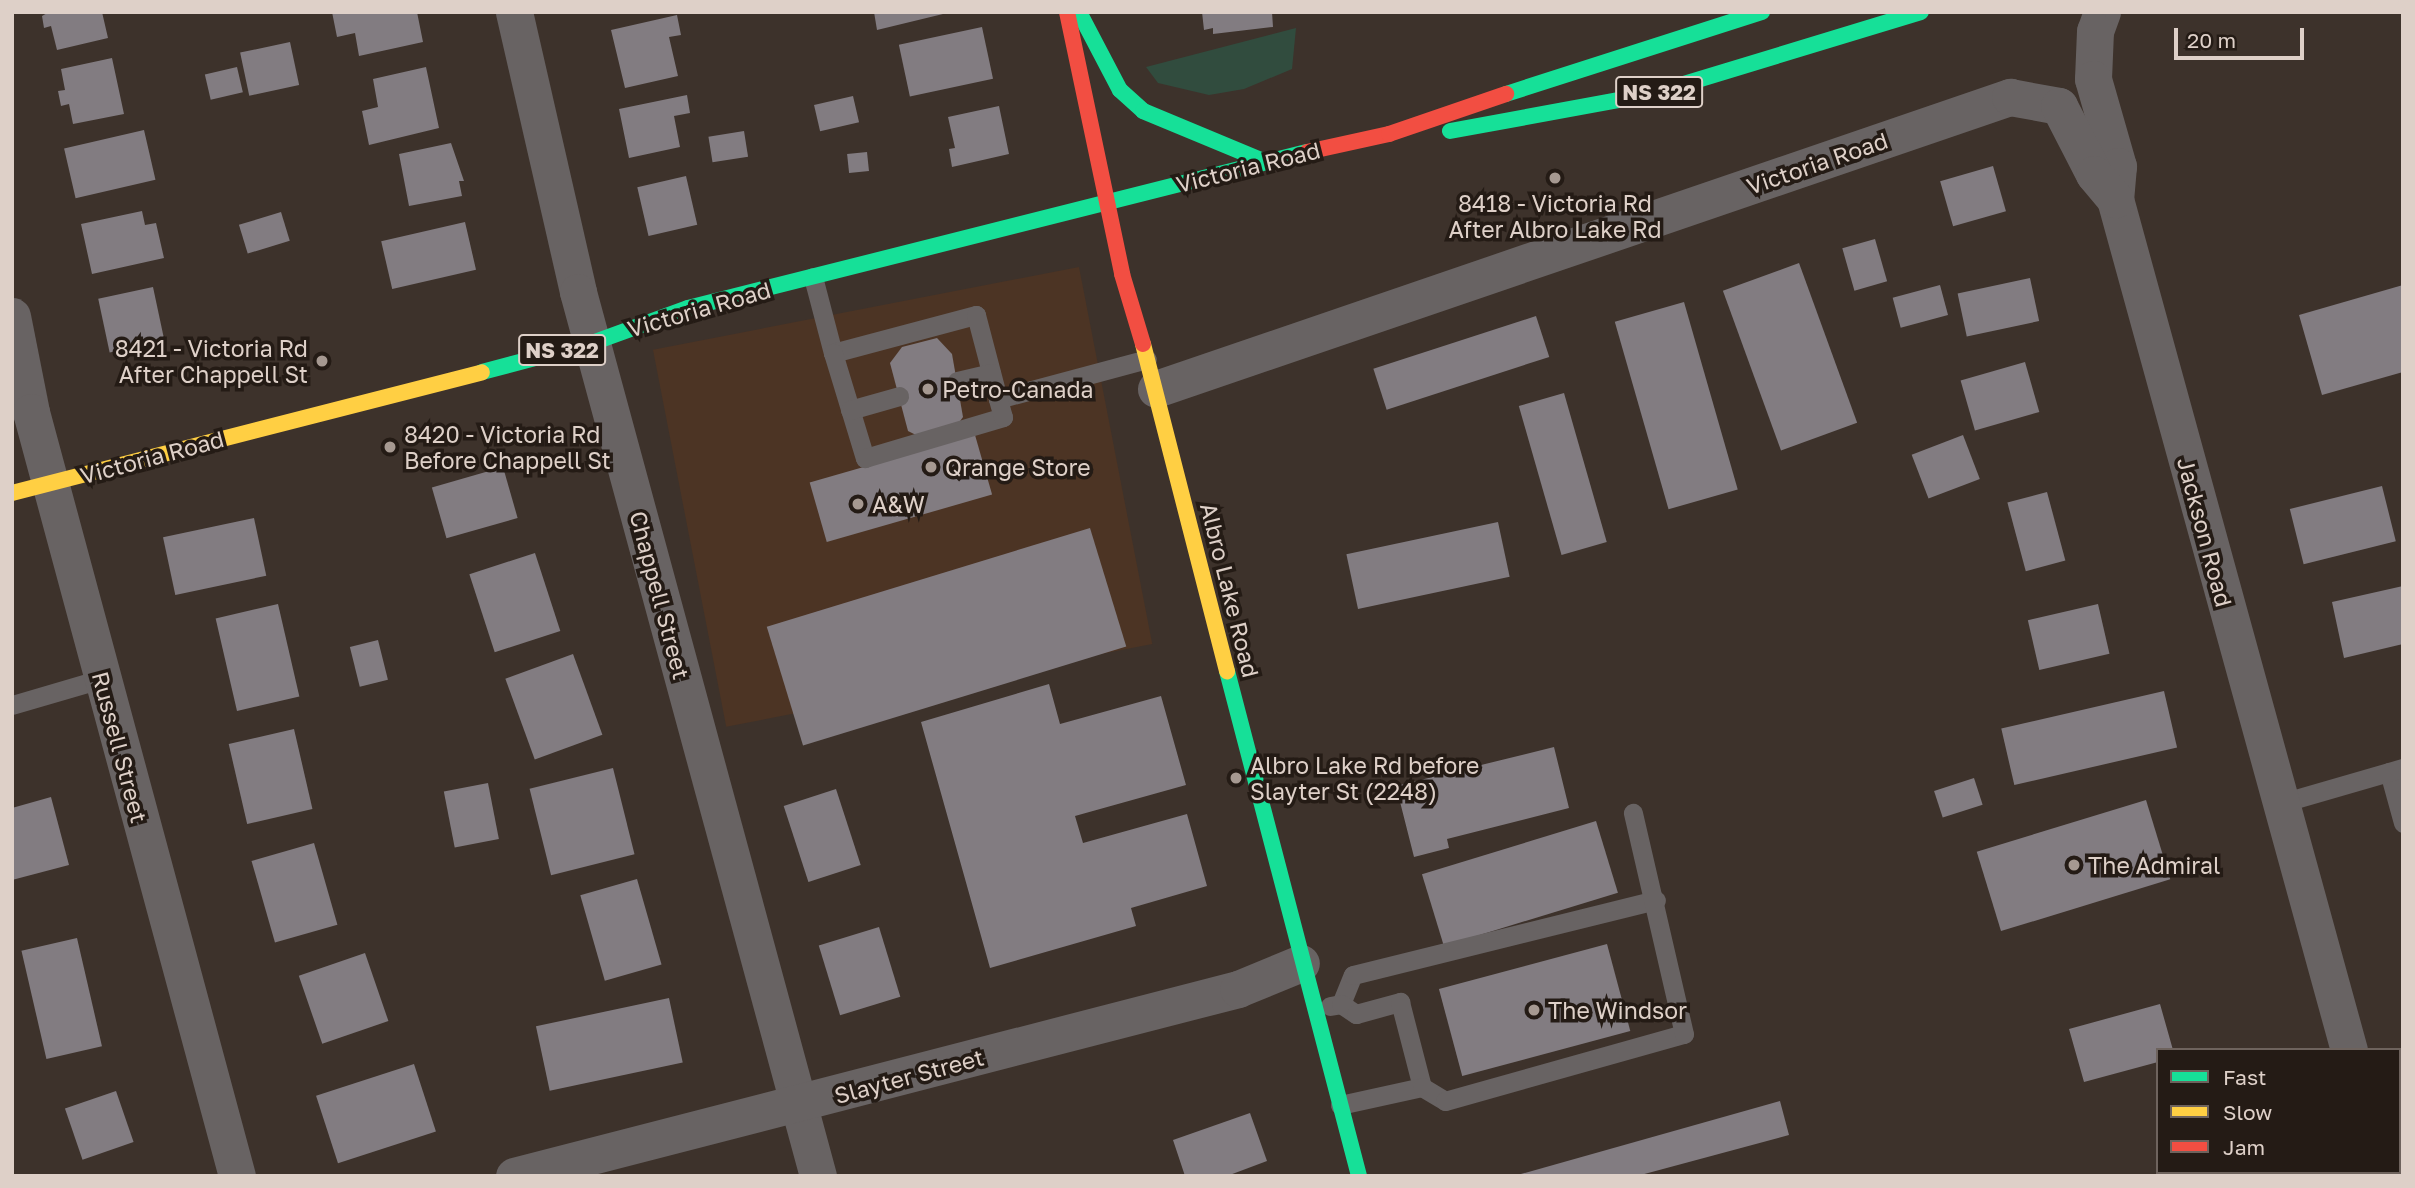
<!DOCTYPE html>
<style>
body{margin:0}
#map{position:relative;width:2415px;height:1188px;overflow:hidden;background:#3d322b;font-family:"Golos Text",sans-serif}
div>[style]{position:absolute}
.built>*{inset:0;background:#4c3424;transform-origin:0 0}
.green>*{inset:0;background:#314c3e}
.building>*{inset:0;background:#827c81;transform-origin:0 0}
.lane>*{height:19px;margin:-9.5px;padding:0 9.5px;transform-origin:9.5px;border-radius:9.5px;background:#686363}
.street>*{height:37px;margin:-18.5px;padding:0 18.5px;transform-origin:18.5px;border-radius:18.5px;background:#686363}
.fast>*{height:16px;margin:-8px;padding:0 8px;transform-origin:8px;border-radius:8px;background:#16e098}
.slow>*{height:16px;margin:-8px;padding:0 8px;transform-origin:8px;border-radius:8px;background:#ffcf43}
.jam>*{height:16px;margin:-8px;padding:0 8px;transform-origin:8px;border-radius:8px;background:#f24e42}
.dots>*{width:19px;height:19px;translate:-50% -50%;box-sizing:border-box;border:4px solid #241b15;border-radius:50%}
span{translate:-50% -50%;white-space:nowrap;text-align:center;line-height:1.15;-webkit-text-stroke:7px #241b15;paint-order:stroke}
.shield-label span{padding:2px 5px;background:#241b15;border:2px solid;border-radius:5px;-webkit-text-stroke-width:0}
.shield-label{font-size:21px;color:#ded0c8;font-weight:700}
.street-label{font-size:23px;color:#ded0c8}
.poi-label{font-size:23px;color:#ded0c8}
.right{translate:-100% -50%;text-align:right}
.left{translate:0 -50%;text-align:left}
.frame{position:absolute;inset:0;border:14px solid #ded0c8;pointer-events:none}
.legend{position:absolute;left:2156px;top:1048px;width:245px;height:126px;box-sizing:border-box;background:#241b15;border:2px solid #6e635d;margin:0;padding:9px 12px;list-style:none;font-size:21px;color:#ded0c8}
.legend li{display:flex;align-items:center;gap:14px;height:35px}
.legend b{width:35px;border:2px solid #6e635d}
.scale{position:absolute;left:2174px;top:28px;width:130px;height:32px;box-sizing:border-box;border:4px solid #ded0c8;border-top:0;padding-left:9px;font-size:21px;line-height:24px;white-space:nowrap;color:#ded0c8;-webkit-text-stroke:5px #241b15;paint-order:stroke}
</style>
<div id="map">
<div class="built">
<div style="left:1079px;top:267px;width:384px;height:434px;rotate:79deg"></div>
</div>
<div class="green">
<div style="clip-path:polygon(1296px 28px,1292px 69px,1244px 89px,1209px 95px,1158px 83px,1146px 67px)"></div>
</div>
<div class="building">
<div style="clip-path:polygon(49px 12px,102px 12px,108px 38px,57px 50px,51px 26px,44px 28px,42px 16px)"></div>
<div style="clip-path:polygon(332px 12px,417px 12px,423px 42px,359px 56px,355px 33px,337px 37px)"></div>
<div style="clip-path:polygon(874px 12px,943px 12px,943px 14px,877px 30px)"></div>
<div style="clip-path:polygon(1202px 12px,1272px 12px,1273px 27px,1213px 34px,1213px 28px,1204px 30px)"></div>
<div style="clip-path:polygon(677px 15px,681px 35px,669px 37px,678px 76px,625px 88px,611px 30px)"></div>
<div style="left:982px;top:27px;width:53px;height:85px;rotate:78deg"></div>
<div style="left:290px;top:42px;width:44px;height:51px;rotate:78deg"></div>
<div style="clip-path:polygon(112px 58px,124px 114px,73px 124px,69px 104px,61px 106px,58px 91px,65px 90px,61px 69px)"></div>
<div style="left:237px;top:67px;width:26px;height:33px;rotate:77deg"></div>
<div style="clip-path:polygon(426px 67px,439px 128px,369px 145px,362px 111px,378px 107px,373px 79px)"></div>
<div style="clip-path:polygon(687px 95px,690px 113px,674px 116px,680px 147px,629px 158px,619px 109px)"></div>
<div style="left:853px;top:96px;width:27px;height:40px;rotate:77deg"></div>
<div style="clip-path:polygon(999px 106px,1009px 154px,952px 167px,949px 149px,955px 148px,948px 117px)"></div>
<div style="left:144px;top:130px;width:51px;height:82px;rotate:77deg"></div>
<div style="left:744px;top:131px;width:26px;height:36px;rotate:81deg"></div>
<div style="clip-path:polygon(451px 143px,464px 181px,459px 181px,462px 196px,409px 206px,399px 154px)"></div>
<div style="left:867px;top:152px;width:19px;height:20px;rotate:84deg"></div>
<div style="left:1993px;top:166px;width:47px;height:55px;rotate:74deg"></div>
<div style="left:686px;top:176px;width:50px;height:50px;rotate:77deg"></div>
<div style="clip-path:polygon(142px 211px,145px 225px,156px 223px,164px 258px,92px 274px,81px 224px)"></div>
<div style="left:281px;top:212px;width:30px;height:44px;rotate:73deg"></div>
<div style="left:465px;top:222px;width:49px;height:86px;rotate:77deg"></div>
<div style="left:1875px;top:239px;width:44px;height:34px;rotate:74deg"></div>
<div style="left:1799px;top:263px;width:170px;height:81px;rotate:70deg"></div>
<div style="left:2030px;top:278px;width:44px;height:74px;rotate:78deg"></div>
<div style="left:1940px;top:285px;width:31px;height:49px;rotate:75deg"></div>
<div style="clip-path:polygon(2403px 285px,2403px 372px,2322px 395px,2299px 315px)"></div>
<div style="left:153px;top:287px;width:55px;height:56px;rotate:78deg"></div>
<div style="left:1684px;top:302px;width:195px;height:72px;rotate:74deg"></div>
<div style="left:1536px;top:316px;width:43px;height:171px;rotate:72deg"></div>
<div style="clip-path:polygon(937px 338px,952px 354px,963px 417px,953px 431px,924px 439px,908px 431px,890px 363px,902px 347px)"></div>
<div style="left:2025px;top:362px;width:52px;height:67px;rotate:74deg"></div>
<div style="left:1564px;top:393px;width:155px;height:47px;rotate:74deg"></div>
<div style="left:975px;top:435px;width:62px;height:172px;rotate:74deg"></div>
<div style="left:1963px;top:435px;width:47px;height:55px;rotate:69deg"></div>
<div style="left:503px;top:467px;width:53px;height:74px;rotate:74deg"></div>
<div style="left:2382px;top:486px;width:57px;height:95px;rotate:76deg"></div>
<div style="left:2047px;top:492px;width:71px;height:41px;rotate:75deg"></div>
<div style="left:254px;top:518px;width:59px;height:93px;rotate:78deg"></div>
<div style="left:1498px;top:522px;width:56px;height:155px;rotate:78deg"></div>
<div style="left:1090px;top:528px;width:124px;height:338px;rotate:73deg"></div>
<div style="left:535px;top:553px;width:82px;height:69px;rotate:72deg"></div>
<div style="clip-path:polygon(2403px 586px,2403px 644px,2344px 658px,2332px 602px)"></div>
<div style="left:278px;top:604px;width:95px;height:64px;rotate:77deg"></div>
<div style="left:2098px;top:604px;width:51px;height:72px;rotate:77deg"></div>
<div style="left:378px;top:640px;width:41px;height:29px;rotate:76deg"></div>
<div style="left:573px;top:654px;width:86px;height:72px;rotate:70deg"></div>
<div style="clip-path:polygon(1049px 684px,1060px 724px,1161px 696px,1186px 785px,1075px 816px,1083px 843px,1187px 814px,1207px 886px,1131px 908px,1136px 926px,990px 968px,921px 722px)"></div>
<div style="left:2164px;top:691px;width:58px;height:167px;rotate:77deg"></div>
<div style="left:294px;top:729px;width:82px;height:67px;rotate:77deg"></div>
<div style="clip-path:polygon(1554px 747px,1569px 808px,1447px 839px,1449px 848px,1414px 857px,1396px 786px)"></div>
<div style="left:613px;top:768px;width:89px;height:86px;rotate:76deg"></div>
<div style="left:1974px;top:778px;width:28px;height:42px;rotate:72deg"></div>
<div style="left:488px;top:783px;width:57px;height:45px;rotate:79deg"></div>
<div style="left:836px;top:789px;width:80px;height:55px;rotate:72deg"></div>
<div style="clip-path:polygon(51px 797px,69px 865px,12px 880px,12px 808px)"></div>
<div style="left:2146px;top:800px;width:83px;height:177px;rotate:73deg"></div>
<div style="left:1596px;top:821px;width:75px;height:182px;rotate:73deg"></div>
<div style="left:314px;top:843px;width:85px;height:65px;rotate:74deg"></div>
<div style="left:637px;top:879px;width:89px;height:59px;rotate:74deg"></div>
<div style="left:879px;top:927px;width:73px;height:63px;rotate:73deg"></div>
<div style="left:77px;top:938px;width:111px;height:57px;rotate:77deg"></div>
<div style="left:1607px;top:944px;width:90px;height:174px;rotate:75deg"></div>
<div style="left:365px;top:953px;width:72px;height:70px;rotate:71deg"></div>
<div style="left:669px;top:998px;width:66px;height:136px;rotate:78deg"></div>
<div style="clip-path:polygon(2160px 1004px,2173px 1050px,2158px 1050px,2158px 1062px,2084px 1082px,2069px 1029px)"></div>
<div style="left:414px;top:1064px;width:71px;height:103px;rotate:72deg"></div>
<div style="left:116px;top:1091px;width:54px;height:54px;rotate:71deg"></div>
<div style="clip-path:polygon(1780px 1101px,1789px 1135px,1637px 1176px,1514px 1176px)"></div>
<div style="clip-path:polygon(1250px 1113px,1267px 1161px,1227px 1176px,1185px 1176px,1173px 1140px)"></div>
</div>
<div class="lane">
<div style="left:813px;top:277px;width:79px;rotate:75.3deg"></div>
<div style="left:833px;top:353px;width:148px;rotate:-14.9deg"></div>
<div style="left:976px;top:315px;width:87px;rotate:75.3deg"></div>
<div style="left:998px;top:399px;width:154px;rotate:-15deg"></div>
<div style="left:833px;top:353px;width:110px;rotate:73.1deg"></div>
<div style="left:865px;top:458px;width:144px;rotate:-16.5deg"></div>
<div style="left:1003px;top:417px;width:19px;rotate:-106deg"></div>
<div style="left:957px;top:381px;width:35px;rotate:-13deg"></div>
<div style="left:850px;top:410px;width:51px;rotate:-15.9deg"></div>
<div style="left:12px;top:705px;width:93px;rotate:-16.3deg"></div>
<div style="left:2389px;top:772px;width:53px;rotate:74.6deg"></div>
<div style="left:2278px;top:804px;width:130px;rotate:-16.1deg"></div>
<div style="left:1341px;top:1004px;width:31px;rotate:-68deg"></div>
<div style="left:1353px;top:975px;width:312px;rotate:-13.9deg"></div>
<div style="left:1330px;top:1006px;width:11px;rotate:-10deg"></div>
<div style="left:1341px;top:1004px;width:18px;rotate:34deg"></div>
<div style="left:1356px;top:1014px;width:46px;rotate:-15.3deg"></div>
<div style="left:1400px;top:1002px;width:88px;rotate:75.5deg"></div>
<div style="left:1340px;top:1105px;width:84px;rotate:-12.4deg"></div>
<div style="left:1422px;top:1087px;width:27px;rotate:31deg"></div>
<div style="left:1445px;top:1101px;width:248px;rotate:-15.7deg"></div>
<div style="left:1684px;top:1034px;width:227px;rotate:-103deg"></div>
</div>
<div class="street">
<div style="left:514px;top:12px;width:287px;rotate:77.1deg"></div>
<div style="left:578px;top:292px;width:916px;rotate:74.81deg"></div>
<div style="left:2102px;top:12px;width:20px;rotate:110deg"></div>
<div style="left:2095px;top:31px;width:48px;rotate:92.4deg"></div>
<div style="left:2093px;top:79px;width:91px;rotate:74deg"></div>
<div style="left:2118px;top:166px;width:33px;rotate:95deg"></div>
<div style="left:2115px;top:199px;width:883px;rotate:74.63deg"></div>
<div style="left:12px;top:316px;width:98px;rotate:78.8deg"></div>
<div style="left:31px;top:412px;width:791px;rotate:74.91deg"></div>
<div style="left:1156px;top:389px;width:903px;rotate:-18.88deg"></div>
<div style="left:2010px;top:97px;width:50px;rotate:10.4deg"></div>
<div style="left:2059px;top:106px;width:76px;rotate:62.8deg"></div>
<div style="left:2094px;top:174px;width:33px;rotate:50deg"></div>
<div style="left:2384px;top:1172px;width:4px;rotate:76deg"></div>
<div style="left:514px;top:1176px;width:748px;rotate:-14.48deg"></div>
<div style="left:1238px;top:989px;width:68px;rotate:-22.4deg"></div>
</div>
<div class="fast">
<div style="left:1079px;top:12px;width:88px;rotate:62.3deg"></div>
<div style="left:1120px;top:90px;width:31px;rotate:42deg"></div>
<div style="left:1143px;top:111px;width:130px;rotate:22.6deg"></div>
<div style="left:1506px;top:94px;width:269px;rotate:-17.8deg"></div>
<div style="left:1450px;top:131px;width:204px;rotate:-10.4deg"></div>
<div style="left:1651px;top:94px;width:282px;rotate:-16.9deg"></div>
<div style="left:482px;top:372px;width:114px;rotate:-14.8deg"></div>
<div style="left:592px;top:343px;width:102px;rotate:-20deg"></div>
<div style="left:688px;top:308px;width:638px;rotate:-14.15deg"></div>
<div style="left:1227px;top:671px;width:522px;rotate:75.35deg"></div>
</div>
<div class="slow">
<div style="left:1143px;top:344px;width:338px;rotate:75.6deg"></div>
<div style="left:12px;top:493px;width:485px;rotate:-14.4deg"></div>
</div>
<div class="jam">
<div style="left:1067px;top:12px;width:268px;rotate:78.1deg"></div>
<div style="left:1122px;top:274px;width:73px;rotate:73.3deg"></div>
<div style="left:1307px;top:152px;width:84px;rotate:-12.4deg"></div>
<div style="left:1389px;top:134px;width:124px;rotate:-18.9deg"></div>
</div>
<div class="dots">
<div style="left:1555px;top:178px;background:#a69991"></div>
<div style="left:322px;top:361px;background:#a69991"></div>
<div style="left:928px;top:389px;background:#a69991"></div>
<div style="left:390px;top:447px;background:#a69991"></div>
<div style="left:931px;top:467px;background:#a69991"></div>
<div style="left:858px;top:504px;background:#a69991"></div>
<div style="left:1236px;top:778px;background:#a69991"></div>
<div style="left:2074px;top:865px;background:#a69991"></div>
<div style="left:1534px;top:1010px;background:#a69991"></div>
</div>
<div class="shield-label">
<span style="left:1659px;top:92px">NS 322</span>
<span style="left:562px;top:350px">NS 322</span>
</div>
<div class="street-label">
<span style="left:1817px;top:163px;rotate:-19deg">Victoria Road</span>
<span style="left:1248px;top:167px;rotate:-14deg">Victoria Road</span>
<span style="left:699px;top:309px;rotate:-16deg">Victoria Road</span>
<span style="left:152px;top:457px;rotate:-15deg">Victoria Road</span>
<span style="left:2205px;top:532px;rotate:75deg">Jackson Road</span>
<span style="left:1230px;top:590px;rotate:76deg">Albro Lake Road</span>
<span style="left:660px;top:595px;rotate:75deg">Chappell Street</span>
<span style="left:120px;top:747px;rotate:75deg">Russell Street</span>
<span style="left:909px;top:1076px;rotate:-15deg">Slayter Street</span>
</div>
<div class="poi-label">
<span style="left:1555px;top:216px">8418 - Victoria Rd<br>After Albro Lake Rd</span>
<span class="right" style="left:308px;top:361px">8421 - Victoria Rd<br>After Chappell St</span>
<span class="left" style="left:942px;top:389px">Petro-Canada</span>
<span class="left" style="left:404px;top:447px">8420 - Victoria Rd<br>Before Chappell St</span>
<span class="left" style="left:945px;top:467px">Qrange Store</span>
<span class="left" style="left:872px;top:504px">A&amp;W</span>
<span class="left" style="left:1250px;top:778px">Albro Lake Rd before<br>Slayter St (2248)</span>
<span class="left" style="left:2088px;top:865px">The Admiral</span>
<span class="left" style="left:1548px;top:1010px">The Windsor</span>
</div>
<div class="frame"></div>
<ul class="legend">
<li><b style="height:9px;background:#16e098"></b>Fast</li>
<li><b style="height:9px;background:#ffcf43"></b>Slow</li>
<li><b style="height:9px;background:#f24e42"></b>Jam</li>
</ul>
<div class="scale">20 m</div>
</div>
